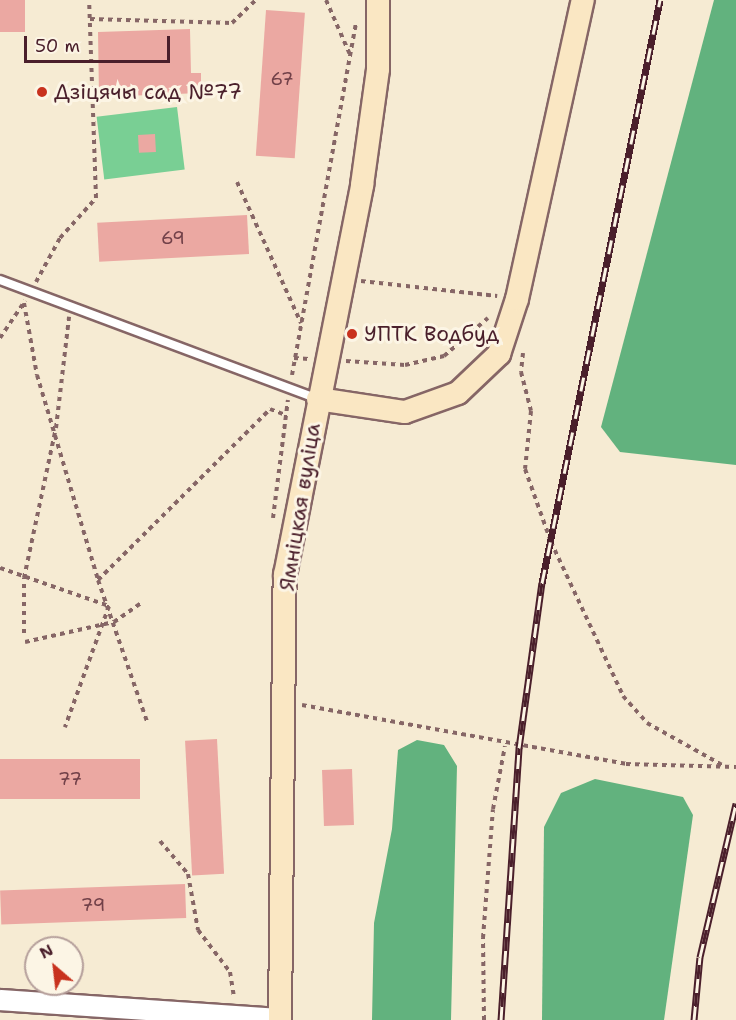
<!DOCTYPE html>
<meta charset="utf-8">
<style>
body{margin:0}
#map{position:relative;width:736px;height:1020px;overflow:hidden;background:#f6ebd3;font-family:"Shantell Sans",sans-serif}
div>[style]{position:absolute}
.green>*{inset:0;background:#79cf94;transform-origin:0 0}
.forest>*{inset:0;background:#62b27e}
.building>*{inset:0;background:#eba8a2;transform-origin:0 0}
.path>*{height:4px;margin-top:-2px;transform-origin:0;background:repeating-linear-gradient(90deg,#866666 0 4.5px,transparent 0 9px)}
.roads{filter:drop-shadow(2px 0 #866666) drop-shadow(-2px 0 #866666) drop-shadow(0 2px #866666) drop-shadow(0 -2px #866666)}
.service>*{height:8px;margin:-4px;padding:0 4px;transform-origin:4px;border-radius:4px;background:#fff}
.tertiary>*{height:20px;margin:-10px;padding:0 10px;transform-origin:10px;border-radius:10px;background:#fff}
.secondary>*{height:22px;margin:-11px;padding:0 11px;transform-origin:11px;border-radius:11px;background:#fae7c3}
.rail>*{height:7px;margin-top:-3.5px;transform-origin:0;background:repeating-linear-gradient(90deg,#fcf5e5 0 14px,#4a1f2b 0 28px);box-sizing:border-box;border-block:2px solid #4a1f2b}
.dots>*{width:16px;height:16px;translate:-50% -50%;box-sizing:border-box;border:3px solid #fcf5e5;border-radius:50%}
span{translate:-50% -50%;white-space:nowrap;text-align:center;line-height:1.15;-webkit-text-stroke:6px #fcf5e5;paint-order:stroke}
.number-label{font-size:18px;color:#724149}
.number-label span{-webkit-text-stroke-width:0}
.poi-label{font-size:21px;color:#4a1f2b}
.left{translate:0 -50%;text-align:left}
.street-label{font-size:21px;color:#4a1f2b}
.north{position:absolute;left:24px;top:936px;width:60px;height:60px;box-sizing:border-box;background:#fcf5e5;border:2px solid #b59f9b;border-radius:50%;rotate:332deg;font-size:16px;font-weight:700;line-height:24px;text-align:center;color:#4a1f2b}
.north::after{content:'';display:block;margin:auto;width:21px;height:27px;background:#c8321e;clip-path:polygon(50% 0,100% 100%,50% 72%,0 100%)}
.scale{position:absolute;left:24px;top:36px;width:146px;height:27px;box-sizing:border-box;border:3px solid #4a1f2b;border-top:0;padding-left:8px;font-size:18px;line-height:21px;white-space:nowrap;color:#4a1f2b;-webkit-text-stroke:4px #fcf5e5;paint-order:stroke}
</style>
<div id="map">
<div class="green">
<div style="left:177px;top:107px;width:63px;height:81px;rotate:83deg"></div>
</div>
<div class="forest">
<div style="clip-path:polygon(714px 0,736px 0,736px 465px,620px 452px,601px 427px)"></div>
<div style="clip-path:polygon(417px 740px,444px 745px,457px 766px,451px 1020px,372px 1020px,374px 923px,392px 829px,398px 750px)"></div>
<div style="clip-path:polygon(595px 779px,683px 797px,693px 815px,664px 1020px,542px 1020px,544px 827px,561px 793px)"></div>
</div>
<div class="building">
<div style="left:0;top:0;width:25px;height:32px"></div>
<div style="left:266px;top:10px;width:39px;height:146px;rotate:4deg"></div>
<div style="clip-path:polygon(190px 29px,191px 73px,201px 73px,201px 93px,99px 97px,98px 32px)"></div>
<div style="left:155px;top:134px;width:18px;height:17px;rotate:87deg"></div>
<div style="left:247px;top:215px;width:39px;height:150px;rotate:87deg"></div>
<div style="left:217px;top:739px;width:135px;height:32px;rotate:87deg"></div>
<div style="left:0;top:759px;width:140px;height:40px"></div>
<div style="left:352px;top:769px;width:56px;height:30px;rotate:88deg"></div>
<div style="left:185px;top:884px;width:34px;height:185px;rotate:88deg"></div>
</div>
<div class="path">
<div style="left:326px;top:0;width:62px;rotate:66.3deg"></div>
<div style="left:90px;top:19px;width:142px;rotate:1.6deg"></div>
<div style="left:232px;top:23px;width:33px;rotate:-44deg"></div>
<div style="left:237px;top:182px;width:155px;rotate:65.6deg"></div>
<div style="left:361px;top:281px;width:137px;rotate:6.3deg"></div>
<div style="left:36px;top:282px;width:50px;rotate:-61.4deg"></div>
<div style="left:60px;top:238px;width:54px;rotate:-48deg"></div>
<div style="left:96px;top:198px;width:198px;rotate:-92deg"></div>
<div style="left:24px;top:303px;width:73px;rotate:79.8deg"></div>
<div style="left:37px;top:375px;width:214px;rotate:73.4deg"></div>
<div style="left:98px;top:580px;width:152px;rotate:70.9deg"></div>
<div style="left:0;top:338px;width:45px;rotate:-56deg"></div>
<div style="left:523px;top:353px;width:19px;rotate:96deg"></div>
<div style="left:521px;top:372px;width:40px;rotate:75.6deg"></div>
<div style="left:531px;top:411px;width:58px;rotate:95.9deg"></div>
<div style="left:525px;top:469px;width:77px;rotate:70.4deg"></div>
<div style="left:551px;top:542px;width:170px;rotate:64.9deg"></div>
<div style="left:623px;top:696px;width:36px;rotate:48deg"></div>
<div style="left:647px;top:723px;width:88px;rotate:29.2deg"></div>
<div style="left:294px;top:358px;width:15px;rotate:4deg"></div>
<div style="left:346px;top:361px;width:59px;rotate:3.9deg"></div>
<div style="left:405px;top:365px;width:40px;rotate:-13deg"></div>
<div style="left:444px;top:356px;width:58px;rotate:-40.8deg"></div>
<div style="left:292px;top:375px;width:359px;rotate:-79.7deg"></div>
<div style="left:273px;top:518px;width:119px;rotate:-82.8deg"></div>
<div style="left:0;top:568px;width:115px;rotate:19.2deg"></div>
<div style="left:109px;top:606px;width:129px;rotate:110deg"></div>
<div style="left:98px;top:580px;width:243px;rotate:-44.8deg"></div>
<div style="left:270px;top:409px;width:17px;rotate:21deg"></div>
<div style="left:24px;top:633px;width:55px;rotate:-90deg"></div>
<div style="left:24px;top:578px;width:153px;rotate:-78deg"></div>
<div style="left:56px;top:428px;width:112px;rotate:-83.3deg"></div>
<div style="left:25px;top:642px;width:91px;rotate:-12.7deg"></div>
<div style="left:114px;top:622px;width:32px;rotate:-35deg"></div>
<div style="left:302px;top:705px;width:329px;rotate:10.3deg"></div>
<div style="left:626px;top:764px;width:110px;rotate:1.6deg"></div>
<div style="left:160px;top:841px;width:43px;rotate:49.7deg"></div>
<div style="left:188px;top:874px;width:57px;rotate:79.9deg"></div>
<div style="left:198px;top:930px;width:53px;rotate:52.7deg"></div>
<div style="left:230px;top:972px;width:26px;rotate:81deg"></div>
<div style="left:484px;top:1020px;width:82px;rotate:-90.7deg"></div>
<div style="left:483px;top:938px;width:129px;rotate:-85.6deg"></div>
<div style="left:493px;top:809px;width:64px;rotate:-79.2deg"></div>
</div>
<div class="roads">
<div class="service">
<div style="left:0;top:280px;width:337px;rotate:20.5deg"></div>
</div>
<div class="tertiary">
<div style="left:0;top:1000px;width:281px;rotate:3.9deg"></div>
</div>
<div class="secondary">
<div style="left:318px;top:399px;width:88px;rotate:8.5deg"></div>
<div style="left:405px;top:412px;width:56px;rotate:-19.7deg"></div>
<div style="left:458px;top:393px;width:57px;rotate:-43.6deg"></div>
<div style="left:499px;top:354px;width:58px;rotate:-71.9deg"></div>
<div style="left:517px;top:299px;width:306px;rotate:-77.6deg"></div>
<div style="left:280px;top:1020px;width:445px;rotate:-89.4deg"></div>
<div style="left:285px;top:575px;width:398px;rotate:-78.8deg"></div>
<div style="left:362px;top:185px;width:117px;rotate:-82.1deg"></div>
<div style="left:378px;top:69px;width:69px;rotate:-90deg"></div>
</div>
</div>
<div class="rail">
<div style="left:501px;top:1020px;width:273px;rotate:-86.2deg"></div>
<div style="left:519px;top:748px;width:167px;rotate:-82.1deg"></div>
<div style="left:542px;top:583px;width:595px;rotate:-78.56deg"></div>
<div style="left:694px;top:1020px;width:63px;rotate:-84.6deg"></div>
<div style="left:700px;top:957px;width:158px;rotate:-76.8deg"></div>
</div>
<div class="dots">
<div style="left:42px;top:92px;background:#c8321e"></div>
<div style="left:352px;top:334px;background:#c8321e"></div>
</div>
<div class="number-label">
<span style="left:282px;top:79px">67</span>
<span style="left:173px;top:238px">69</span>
<span style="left:70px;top:779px">77</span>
<span style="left:93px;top:905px">79</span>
</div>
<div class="poi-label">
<span class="left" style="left:54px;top:92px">Дзіцячы сад №77</span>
<span class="left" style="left:364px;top:334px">УПТК Водбуд</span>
</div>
<div class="street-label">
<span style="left:300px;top:507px;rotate:-81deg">Ямніцкая вуліца</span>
</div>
<div class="north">N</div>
<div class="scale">50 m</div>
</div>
